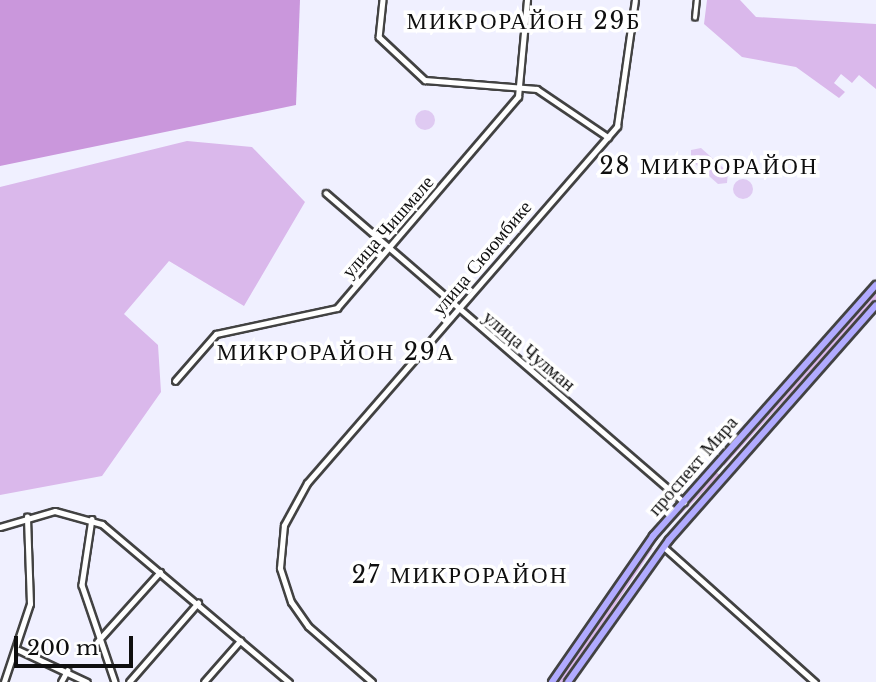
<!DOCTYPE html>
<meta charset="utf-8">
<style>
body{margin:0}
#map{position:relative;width:876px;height:682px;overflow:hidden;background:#f0f0ff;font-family:"Libre Baskerville",serif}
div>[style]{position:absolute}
.green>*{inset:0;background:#dab8eb}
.forest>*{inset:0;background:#ca97dc}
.pitch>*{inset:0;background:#dfcaf2}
.round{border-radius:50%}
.roads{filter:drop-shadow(2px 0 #424242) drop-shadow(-2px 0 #424242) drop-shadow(0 2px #424242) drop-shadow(0 -2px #424242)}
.pedestrian>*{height:3.5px;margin:-1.75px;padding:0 1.75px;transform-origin:1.75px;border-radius:1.75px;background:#fff}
.minor>*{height:4.5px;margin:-2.25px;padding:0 2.25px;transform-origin:2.25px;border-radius:2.25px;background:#fff}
.tertiary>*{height:5px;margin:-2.5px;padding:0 2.5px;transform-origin:2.5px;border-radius:2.5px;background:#fff}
.secondary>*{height:6px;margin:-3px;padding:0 3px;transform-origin:3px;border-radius:3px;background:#b1abff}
span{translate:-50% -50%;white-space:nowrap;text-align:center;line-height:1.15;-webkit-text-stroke:7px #fff;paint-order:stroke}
.street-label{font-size:19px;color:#0f0f0f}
.quarter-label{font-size:23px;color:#0f0f0f;letter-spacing:2px}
.scale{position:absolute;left:14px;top:636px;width:119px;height:32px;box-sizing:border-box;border:4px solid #0f0f0f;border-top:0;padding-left:9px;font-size:21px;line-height:24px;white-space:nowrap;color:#0f0f0f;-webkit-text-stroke:5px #fff;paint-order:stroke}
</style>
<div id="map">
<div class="green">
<div style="clip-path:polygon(707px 0,740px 0,756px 17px,876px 24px,876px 89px,859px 75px,852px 83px,841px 74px,834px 83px,845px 92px,839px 98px,796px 67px,742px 57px,704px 24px)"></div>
<div style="clip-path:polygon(187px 141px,252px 147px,305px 202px,244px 306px,169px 261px,124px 314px,158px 345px,161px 392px,102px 476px,0 495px,0 187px)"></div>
<div style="clip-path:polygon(876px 291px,876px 300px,724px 466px,723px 462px)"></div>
<div style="clip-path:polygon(715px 471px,720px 475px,658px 537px,659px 534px)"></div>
<div style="clip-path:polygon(653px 548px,564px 682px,553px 682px,648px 549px)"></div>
</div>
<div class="forest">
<div style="clip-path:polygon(0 0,300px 0,296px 105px,0 166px)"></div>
</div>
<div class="pitch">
<div class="round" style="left:415px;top:110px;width:20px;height:20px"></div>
<div style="clip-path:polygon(701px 148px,728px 172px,727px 183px,718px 184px,691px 160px,691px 150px)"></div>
<div class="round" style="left:733px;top:179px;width:20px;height:20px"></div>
</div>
<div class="roads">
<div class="pedestrian">
<div style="left:695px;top:18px;width:18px;rotate:-84deg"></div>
</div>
<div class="minor">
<div style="left:383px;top:0;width:37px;rotate:96deg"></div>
<div style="left:379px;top:37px;width:63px;rotate:43.1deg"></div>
<div style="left:425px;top:80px;width:112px;rotate:4.6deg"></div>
<div style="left:537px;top:89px;width:86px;rotate:34.1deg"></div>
<div style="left:326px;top:193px;width:473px;rotate:40.8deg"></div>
<div style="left:175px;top:381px;width:62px;rotate:-48.9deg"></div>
<div style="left:216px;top:334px;width:124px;rotate:-12.1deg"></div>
<div style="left:337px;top:308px;width:278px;rotate:-49.4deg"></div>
<div style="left:518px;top:97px;width:97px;rotate:-84.7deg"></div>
<div style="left:92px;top:519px;width:67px;rotate:98.6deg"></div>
<div style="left:82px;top:585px;width:102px;rotate:71.2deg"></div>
<div style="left:0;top:527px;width:57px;rotate:-16.2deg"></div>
<div style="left:55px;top:511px;width:49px;rotate:15.5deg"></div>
<div style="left:102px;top:524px;width:245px;rotate:40.2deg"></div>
<div style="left:664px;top:547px;width:203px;rotate:41.8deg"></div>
<div style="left:97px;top:642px;width:94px;rotate:-48deg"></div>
<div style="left:19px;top:650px;width:75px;rotate:25.2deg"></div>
<div style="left:4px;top:682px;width:82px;rotate:-71.6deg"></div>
<div style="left:30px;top:604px;width:87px;rotate:-92deg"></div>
<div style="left:61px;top:682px;width:13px;rotate:-61deg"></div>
<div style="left:129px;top:682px;width:105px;rotate:-48.9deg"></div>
<div style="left:204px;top:682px;width:55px;rotate:-48.7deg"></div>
</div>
<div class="tertiary">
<div style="left:372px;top:682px;width:85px;rotate:-138.8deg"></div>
<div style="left:308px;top:626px;width:29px;rotate:-125deg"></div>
<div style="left:291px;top:602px;width:36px;rotate:-108deg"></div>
<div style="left:280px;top:568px;width:43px;rotate:-84.7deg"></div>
<div style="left:284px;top:525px;width:48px;rotate:-61.3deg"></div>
<div style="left:307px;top:483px;width:473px;rotate:-49deg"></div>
<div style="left:617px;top:126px;width:127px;rotate:-81.9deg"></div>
</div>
<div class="secondary">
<div style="left:552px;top:682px;width:178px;rotate:-55.3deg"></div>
<div style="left:653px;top:536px;width:336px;rotate:-48.4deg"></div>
<div style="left:568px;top:682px;width:174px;rotate:-54.6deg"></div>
<div style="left:669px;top:540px;width:313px;rotate:-48.6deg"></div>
</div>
</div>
<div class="street-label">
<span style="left:388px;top:227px;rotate:-49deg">улица Чишмале</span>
<span style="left:482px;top:258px;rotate:-50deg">улица Сююмбике</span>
<span style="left:529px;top:351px;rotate:40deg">улица Чулман</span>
<span style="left:693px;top:466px;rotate:-49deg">проспект Мира</span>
</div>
<div class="quarter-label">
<span style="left:524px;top:21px">МИКРОРАЙОН 29Б</span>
<span style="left:709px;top:166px">28 МИКРОРАЙОН</span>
<span style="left:336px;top:352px">МИКРОРАЙОН 29А</span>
<span style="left:460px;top:575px">27 МИКРОРАЙОН</span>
</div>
<div class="scale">200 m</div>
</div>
